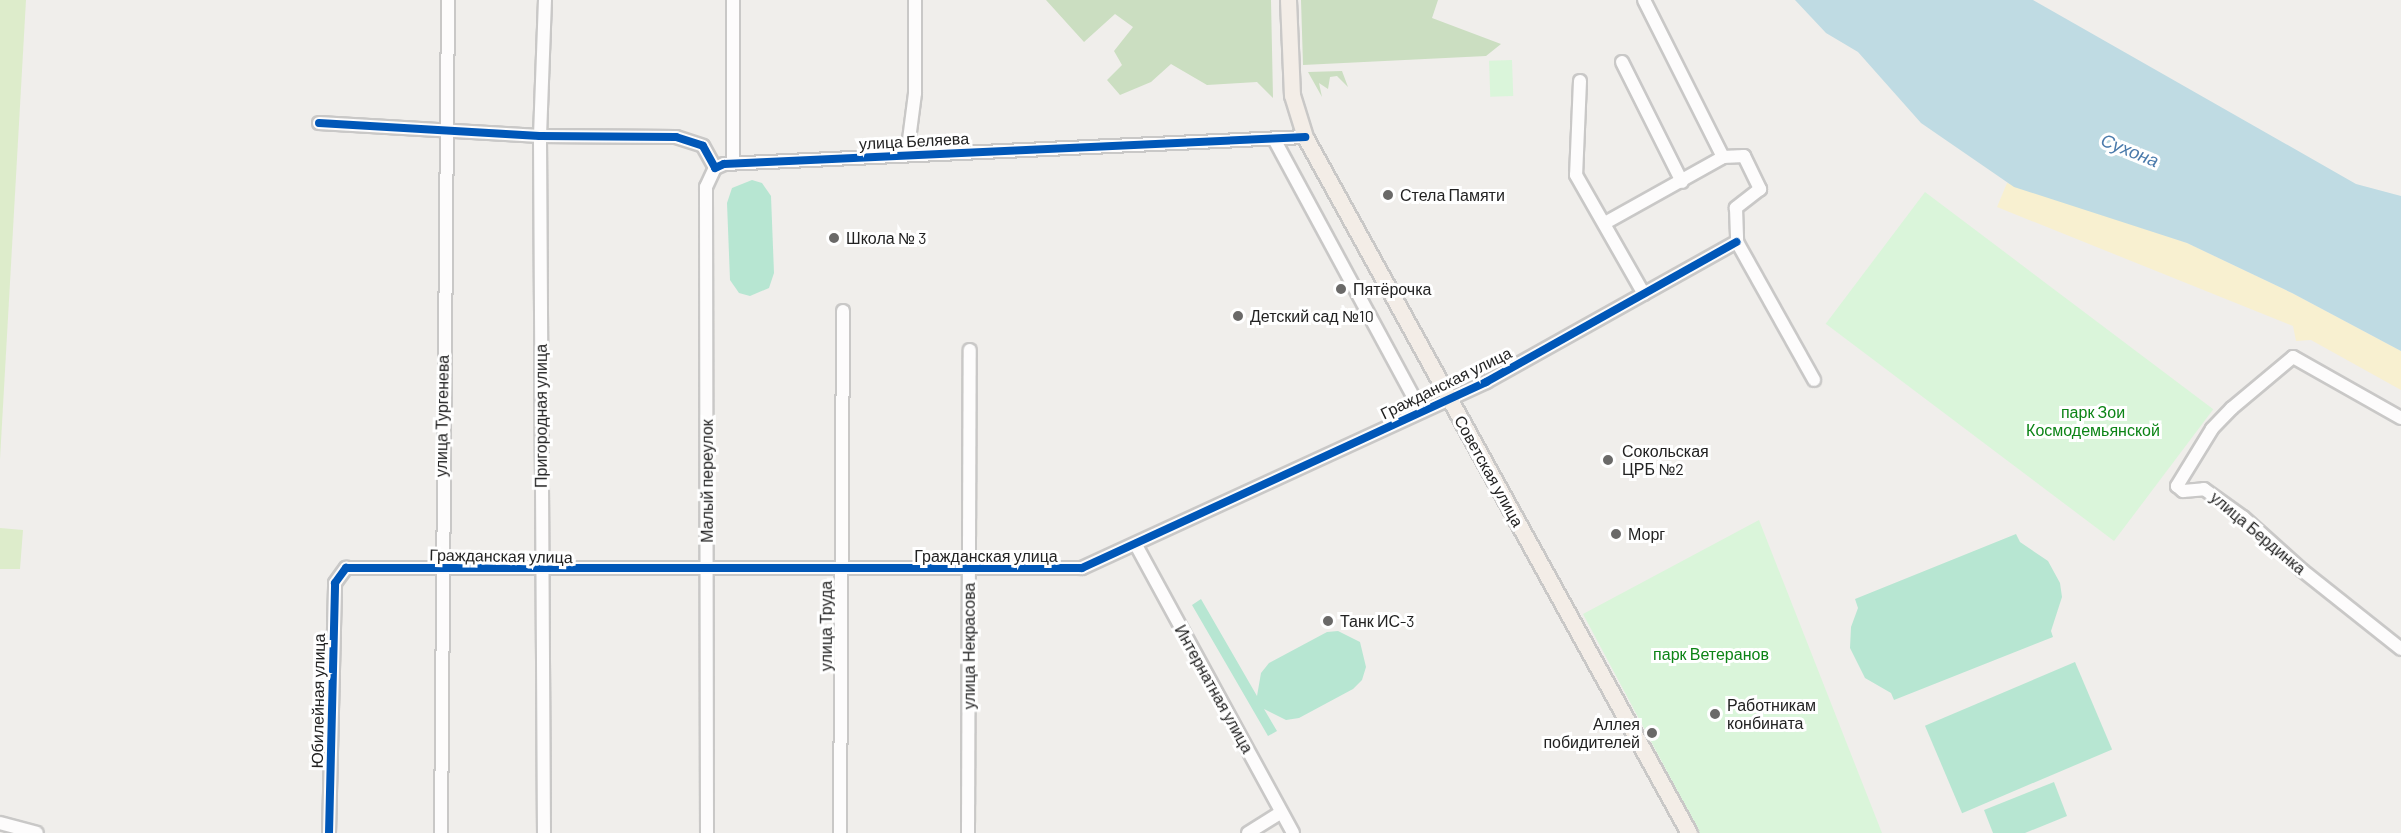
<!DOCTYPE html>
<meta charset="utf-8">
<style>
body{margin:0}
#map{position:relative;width:2401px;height:833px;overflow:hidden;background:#f0eeeb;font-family:Barlow,sans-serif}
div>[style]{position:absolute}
.grass>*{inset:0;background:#ddeccb}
.forest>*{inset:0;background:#cbdec1}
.sand>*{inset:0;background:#f8f0d0}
.park>*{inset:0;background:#daf5da;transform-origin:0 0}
.pitch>*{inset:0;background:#b7e6d2;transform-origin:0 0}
.water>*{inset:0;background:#bfdbe3}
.roads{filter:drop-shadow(2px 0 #c9c8c7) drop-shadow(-2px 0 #c9c8c7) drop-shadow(0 2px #c9c8c7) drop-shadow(0 -2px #c9c8c7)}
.minor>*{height:12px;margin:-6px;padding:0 6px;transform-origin:6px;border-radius:6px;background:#fdfcfc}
.major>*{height:15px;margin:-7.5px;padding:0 7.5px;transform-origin:7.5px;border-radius:7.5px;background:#f3ede7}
.cycleway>*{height:8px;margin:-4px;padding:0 4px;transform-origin:4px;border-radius:4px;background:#0057b8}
.dots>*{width:16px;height:16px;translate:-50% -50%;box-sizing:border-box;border:3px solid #fff;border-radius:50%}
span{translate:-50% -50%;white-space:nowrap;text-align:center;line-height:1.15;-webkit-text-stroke:6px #fff;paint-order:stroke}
.street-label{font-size:16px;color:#222}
.poi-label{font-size:16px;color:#222}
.left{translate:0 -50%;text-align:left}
.right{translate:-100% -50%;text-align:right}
.park-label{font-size:16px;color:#0c8416}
.water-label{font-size:18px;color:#4a7aab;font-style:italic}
</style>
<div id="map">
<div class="grass">
<div style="clip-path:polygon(0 0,26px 0,0 459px)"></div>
<div style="clip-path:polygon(0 528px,23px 530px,20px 569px,0 569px)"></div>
</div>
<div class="forest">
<div style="clip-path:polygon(1046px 0,1271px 0,1273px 98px,1257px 82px,1207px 85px,1171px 64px,1151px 82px,1120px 95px,1107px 80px,1122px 65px,1114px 51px,1133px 27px,1115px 14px,1084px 42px)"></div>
<div style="clip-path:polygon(1301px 0,1438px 0,1432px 18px,1501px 44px,1486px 56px,1303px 65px)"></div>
<div style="clip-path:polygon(1342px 71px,1348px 87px,1337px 76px,1330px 77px,1328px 89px,1319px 83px,1322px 97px,1308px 72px)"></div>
</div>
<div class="sand">
<div style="clip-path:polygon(2007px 183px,2187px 243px,2292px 293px,2401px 351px,2401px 390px,2311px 340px,2296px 341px,2293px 326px,1997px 207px)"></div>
</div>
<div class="park">
<div style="left:1512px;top:60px;width:36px;height:23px;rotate:88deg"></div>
<div style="left:1925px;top:192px;width:361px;height:165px;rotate:37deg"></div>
<div style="clip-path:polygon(1759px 520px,1882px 833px,1700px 833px,1583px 614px)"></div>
</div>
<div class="pitch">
<div style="clip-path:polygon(752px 180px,762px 183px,771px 196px,774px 273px,769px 288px,750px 296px,739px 293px,730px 280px,727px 203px,732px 188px)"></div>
<div style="clip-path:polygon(2016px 534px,2020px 542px,2048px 561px,2060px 583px,2062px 597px,2051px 631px,2053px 637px,1894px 700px,1891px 693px,1865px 678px,1850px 648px,1851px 627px,1858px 608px,1855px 599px)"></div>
<div style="clip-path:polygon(1201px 599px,1257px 696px,1261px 673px,1269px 663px,1327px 632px,1338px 631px,1360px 642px,1366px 667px,1362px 680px,1353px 689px,1299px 718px,1286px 720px,1264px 709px,1277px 731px,1268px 736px,1192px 605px)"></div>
<div style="left:2075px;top:662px;width:95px;height:163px;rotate:67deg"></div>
<div style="clip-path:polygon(2054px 782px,2067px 816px,2025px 833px,1993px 833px,1984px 810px)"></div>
</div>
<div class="water">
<div style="clip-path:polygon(1795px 0,2033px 0,2356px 184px,2401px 196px,2401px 351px,2292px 293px,2187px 243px,2014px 187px,1921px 123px,1858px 52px,1826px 33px)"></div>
</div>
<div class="roads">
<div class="minor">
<div style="left:1644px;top:0;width:176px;rotate:63.3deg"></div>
<div style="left:1622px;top:62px;width:134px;rotate:63.4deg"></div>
<div style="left:1580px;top:81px;width:94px;rotate:92.4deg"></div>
<div style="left:1576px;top:175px;width:137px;rotate:60.3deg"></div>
<div style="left:319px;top:123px;width:221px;rotate:3.4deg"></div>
<div style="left:540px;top:136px;width:136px;rotate:0.4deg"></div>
<div style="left:676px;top:137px;width:28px;rotate:18deg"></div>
<div style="left:703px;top:146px;width:25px;rotate:61deg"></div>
<div style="left:715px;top:168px;width:10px;rotate:-24deg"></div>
<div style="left:724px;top:164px;width:582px;rotate:-2.66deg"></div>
<div style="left:1274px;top:139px;width:309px;rotate:61.6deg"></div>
<div style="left:907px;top:155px;width:63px;rotate:-82.6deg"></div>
<div style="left:915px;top:93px;width:93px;rotate:-90deg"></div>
<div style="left:733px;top:163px;width:163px;rotate:-90deg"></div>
<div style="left:1605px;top:223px;width:135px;rotate:-29.2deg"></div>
<div style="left:1723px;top:157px;width:21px;rotate:-3deg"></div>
<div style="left:1744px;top:156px;width:37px;rotate:64deg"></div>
<div style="left:1760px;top:189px;width:31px;rotate:142deg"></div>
<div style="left:1736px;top:208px;width:34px;rotate:88deg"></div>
<div style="left:1737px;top:242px;width:158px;rotate:60.8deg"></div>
<div style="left:2401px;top:418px;width:124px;rotate:-150.5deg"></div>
<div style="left:2293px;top:357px;width:80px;rotate:140.1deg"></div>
<div style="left:2232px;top:408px;width:29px;rotate:134deg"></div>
<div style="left:2212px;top:429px;width:67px;rotate:121.6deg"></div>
<div style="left:2177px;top:486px;width:8px;rotate:40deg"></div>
<div style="left:2183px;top:491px;width:21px;rotate:-5deg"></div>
<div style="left:2204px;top:489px;width:48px;rotate:35.7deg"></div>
<div style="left:2243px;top:517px;width:81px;rotate:42deg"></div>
<div style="left:2303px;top:571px;width:125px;rotate:38.5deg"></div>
<div style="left:1136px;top:545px;width:328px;rotate:61.4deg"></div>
<div style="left:0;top:823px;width:38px;rotate:15deg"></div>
<div style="left:329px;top:833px;width:250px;rotate:-88.6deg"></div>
<div style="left:335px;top:583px;width:19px;rotate:-54deg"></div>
<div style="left:346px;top:568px;width:736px"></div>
<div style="left:1082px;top:568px;width:445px;rotate:-24.7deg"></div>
<div style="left:1486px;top:382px;width:287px;rotate:-29.2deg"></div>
<div style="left:441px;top:833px;width:833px;rotate:-89.52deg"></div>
<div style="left:544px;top:833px;width:697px;rotate:-90.33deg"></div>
<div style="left:540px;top:136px;width:136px;rotate:-87.9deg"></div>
<div style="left:707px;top:833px;width:646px;rotate:-90.09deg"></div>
<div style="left:706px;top:187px;width:21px;rotate:-65deg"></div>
<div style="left:840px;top:833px;width:522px;rotate:-89.67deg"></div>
<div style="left:968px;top:833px;width:483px;rotate:-89.8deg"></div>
<div style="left:1248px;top:833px;width:39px;rotate:-32deg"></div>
</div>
<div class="major">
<div style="left:1288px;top:0;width:95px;rotate:87.6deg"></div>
<div style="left:1292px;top:95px;width:44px;rotate:72.8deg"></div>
<div style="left:1305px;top:137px;width:795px;rotate:61.11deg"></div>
</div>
</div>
<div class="cycleway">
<div style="left:319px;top:123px;width:221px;rotate:3.4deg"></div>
<div style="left:540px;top:136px;width:136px;rotate:0.4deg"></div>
<div style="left:676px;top:137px;width:28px;rotate:18deg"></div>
<div style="left:703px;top:146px;width:25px;rotate:61deg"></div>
<div style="left:715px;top:168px;width:10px;rotate:-24deg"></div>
<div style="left:724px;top:164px;width:582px;rotate:-2.66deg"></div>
<div style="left:329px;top:833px;width:250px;rotate:-88.6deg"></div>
<div style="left:335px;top:583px;width:19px;rotate:-54deg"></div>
<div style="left:346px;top:568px;width:736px"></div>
<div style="left:1082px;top:568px;width:445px;rotate:-24.7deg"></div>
<div style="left:1486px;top:382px;width:287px;rotate:-29.2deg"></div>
</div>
<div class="dots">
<div style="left:1388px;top:195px;background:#6a6968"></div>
<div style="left:834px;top:238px;background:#6a6968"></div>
<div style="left:1341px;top:289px;background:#6a6968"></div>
<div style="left:1238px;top:316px;background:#6a6968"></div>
<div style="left:1608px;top:460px;background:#6a6968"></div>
<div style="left:1616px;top:534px;background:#6a6968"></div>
<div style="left:1328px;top:621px;background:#6a6968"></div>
<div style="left:1715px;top:714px;background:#6a6968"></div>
<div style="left:1652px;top:733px;background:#6a6968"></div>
</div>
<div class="street-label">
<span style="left:914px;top:141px;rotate:-3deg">улица Беляева</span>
<span style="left:1446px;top:383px;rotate:-26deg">Гражданская улица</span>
<span style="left:442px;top:416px;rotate:-89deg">улица Тургенева</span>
<span style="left:541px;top:416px;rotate:-90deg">Пригородная улица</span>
<span style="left:1489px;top:471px;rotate:61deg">Советская улица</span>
<span style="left:707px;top:481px;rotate:-90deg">Малый переулок</span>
<span style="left:2258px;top:533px;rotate:40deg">улица Бердинка</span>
<span style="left:501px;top:556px;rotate:1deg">Гражданская улица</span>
<span style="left:986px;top:556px">Гражданская улица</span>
<span style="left:826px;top:626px;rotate:-90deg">улица Труда</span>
<span style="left:969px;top:646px;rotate:-90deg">улица Некрасова</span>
<span style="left:1214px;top:689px;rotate:61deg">Интернатная улица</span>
<span style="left:318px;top:701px;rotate:-89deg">Юбилейная улица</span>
</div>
<div class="poi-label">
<span class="left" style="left:1400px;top:195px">Стела Памяти</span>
<span class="left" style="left:846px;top:238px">Школа № 3</span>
<span class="left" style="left:1353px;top:289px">Пятёрочка</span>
<span class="left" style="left:1250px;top:316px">Детский сад №10</span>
<span class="left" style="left:1622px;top:460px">Сокольская<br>ЦРБ №2</span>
<span class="left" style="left:1628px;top:534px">Морг</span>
<span class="left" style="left:1340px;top:621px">Танк ИС-3</span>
<span class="left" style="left:1727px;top:714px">Работникам<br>конбината</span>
<span class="right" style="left:1640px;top:733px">Аллея<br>побидителей</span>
</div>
<div class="park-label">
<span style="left:2093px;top:421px">парк Зои<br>Космодемьянской</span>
<span style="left:1711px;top:654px">парк Ветеранов</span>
</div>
<div class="water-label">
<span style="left:2130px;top:150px;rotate:22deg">Сухона</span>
</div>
</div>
